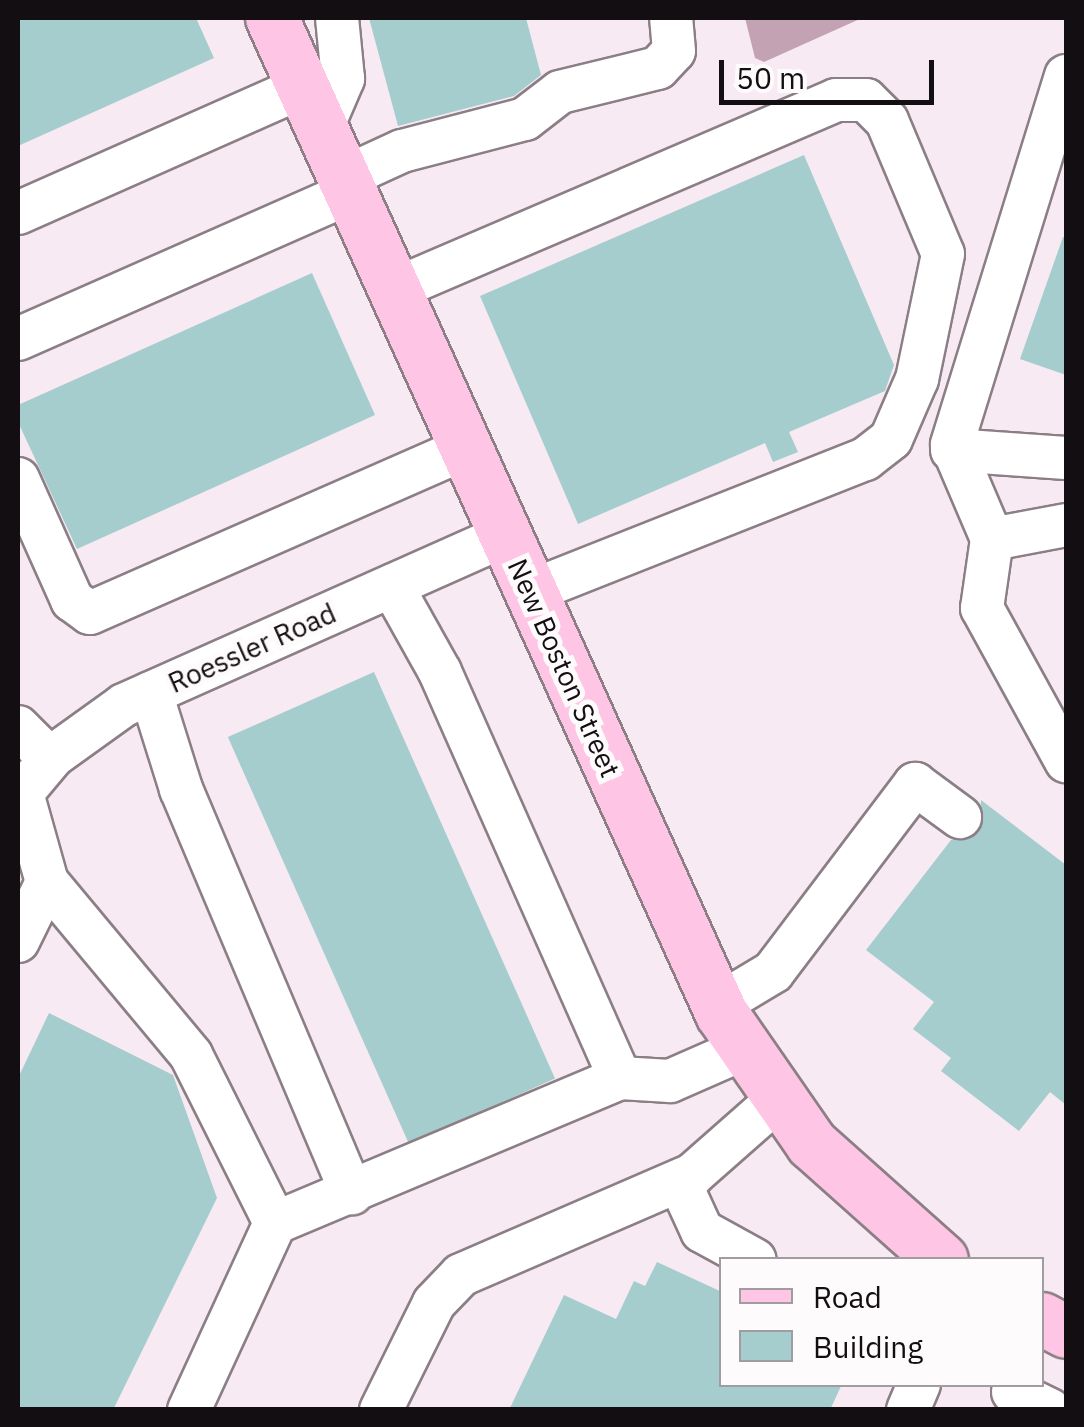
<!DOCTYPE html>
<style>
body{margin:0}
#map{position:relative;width:1084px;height:1427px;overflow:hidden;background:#f8eaf2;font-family:"IBM Plex Sans",sans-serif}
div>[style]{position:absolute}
.forest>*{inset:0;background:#c2a2b3}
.building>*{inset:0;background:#a5cdce;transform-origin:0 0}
.roads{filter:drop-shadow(2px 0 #8b7f85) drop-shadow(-2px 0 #8b7f85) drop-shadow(0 2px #8b7f85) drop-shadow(0 -2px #8b7f85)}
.minor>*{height:42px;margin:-21px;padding:0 21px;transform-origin:21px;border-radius:21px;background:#fff}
.major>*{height:52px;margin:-26px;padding:0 26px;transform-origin:26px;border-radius:26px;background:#fec5e5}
span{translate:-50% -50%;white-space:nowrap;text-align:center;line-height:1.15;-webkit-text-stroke:10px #fefbfd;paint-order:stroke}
.street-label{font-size:28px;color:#130e11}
.frame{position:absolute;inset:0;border:20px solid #130e11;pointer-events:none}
.legend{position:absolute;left:719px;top:1257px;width:325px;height:130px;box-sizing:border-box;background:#fefbfd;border:2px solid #a09c9f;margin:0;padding:12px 18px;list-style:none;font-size:30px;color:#130e11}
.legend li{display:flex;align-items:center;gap:20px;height:50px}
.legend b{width:50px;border:2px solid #a09c9f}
.scale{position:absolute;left:719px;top:60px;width:215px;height:45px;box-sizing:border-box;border:5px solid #130e11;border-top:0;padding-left:12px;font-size:30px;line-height:35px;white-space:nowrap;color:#130e11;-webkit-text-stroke:8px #fefbfd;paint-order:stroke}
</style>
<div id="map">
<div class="forest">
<div style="clip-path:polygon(745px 18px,862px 18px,764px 62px,755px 58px)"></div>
</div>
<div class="building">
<div style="clip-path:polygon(18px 18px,196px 18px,214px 58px,18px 146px)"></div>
<div style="clip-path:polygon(369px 18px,526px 18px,541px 75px,514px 96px,398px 126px)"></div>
<div style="clip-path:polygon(804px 155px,894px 365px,885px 391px,789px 432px,798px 452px,773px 462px,765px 443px,578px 524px,480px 296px)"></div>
<div style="clip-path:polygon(1063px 237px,1066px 237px,1066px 375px,1020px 359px)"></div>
<div style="clip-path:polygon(312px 273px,375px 415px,77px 549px,18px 422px,18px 405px)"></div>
<div style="left:374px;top:672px;width:445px;height:160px;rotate:66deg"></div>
<div style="clip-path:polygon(981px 800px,1066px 865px,1066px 1105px,1050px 1092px,1019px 1131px,941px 1071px,951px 1058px,913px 1029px,934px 1002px,866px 950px,951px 840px,979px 832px)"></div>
<div style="clip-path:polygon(49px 1013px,173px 1075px,217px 1198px,113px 1410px,18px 1410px,18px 1078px)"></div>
<div style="clip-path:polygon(657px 1262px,722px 1292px,722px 1384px,842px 1384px,830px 1410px,509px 1410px,564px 1295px,616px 1319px,634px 1281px,645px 1286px)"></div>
</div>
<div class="roads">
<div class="minor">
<div style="left:1066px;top:76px;width:386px;rotate:107.2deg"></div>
<div style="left:952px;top:445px;width:102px;rotate:66.9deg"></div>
<div style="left:992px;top:539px;width:70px;rotate:98.2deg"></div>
<div style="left:982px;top:608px;width:175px;rotate:61.2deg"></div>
<div style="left:321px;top:130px;width:56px;rotate:-66.7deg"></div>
<div style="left:343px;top:79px;width:61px;rotate:-95.6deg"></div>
<div style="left:343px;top:178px;width:65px;rotate:-24.6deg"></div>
<div style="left:402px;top:151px;width:127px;rotate:-14.6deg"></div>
<div style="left:525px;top:119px;width:44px;rotate:-37.6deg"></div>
<div style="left:560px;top:92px;width:101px;rotate:-13.8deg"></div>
<div style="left:658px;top:68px;width:23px;rotate:-47deg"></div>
<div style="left:674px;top:51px;width:33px;rotate:-95deg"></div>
<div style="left:18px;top:213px;width:312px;rotate:-23.9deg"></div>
<div style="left:393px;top:290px;width:482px;rotate:-23.2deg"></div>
<div style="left:836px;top:100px;width:30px"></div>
<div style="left:866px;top:100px;width:30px;rotate:45deg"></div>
<div style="left:887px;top:121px;width:144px;rotate:67.2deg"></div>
<div style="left:943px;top:254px;width:128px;rotate:101.7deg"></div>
<div style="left:917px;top:379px;width:65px;rotate:113.4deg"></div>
<div style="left:891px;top:439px;width:33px;rotate:142deg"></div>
<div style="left:865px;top:459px;width:361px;rotate:158.4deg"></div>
<div style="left:18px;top:339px;width:362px;rotate:-23.8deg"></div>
<div style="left:952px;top:450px;width:114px;rotate:4deg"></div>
<div style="left:18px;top:479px;width:133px;rotate:65.9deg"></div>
<div style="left:72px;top:600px;width:22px;rotate:36deg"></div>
<div style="left:90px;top:613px;width:410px;rotate:-23.7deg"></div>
<div style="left:992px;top:539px;width:75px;rotate:-10.7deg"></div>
<div style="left:392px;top:586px;width:98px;rotate:60.8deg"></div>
<div style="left:440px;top:672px;width:444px;rotate:66.1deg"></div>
<div style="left:151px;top:693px;width:101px;rotate:72.6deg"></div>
<div style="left:181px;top:789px;width:439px;rotate:67.1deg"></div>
<div style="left:18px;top:727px;width:45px;rotate:45deg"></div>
<div style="left:22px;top:793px;width:92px;rotate:74.3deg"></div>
<div style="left:47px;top:882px;width:225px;rotate:50.2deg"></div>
<div style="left:191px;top:1055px;width:188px;rotate:63.4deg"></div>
<div style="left:275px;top:1223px;width:206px;rotate:114.7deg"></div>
<div style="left:22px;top:793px;width:48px;rotate:-50deg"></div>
<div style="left:53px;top:756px;width:87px;rotate:-35.7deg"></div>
<div style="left:124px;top:705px;width:416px;rotate:-24deg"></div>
<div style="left:18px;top:941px;width:66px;rotate:-63.8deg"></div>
<div style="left:718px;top:1005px;width:64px;rotate:-31deg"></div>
<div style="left:773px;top:972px;width:236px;rotate:-52.9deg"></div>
<div style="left:915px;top:784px;width:56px;rotate:36.3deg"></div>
<div style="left:679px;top:1181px;width:55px;rotate:65.3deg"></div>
<div style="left:702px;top:1231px;width:60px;rotate:28.7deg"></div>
<div style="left:275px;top:1223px;width:374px;rotate:-22.8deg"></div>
<div style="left:620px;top:1078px;width:50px;rotate:3.4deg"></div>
<div style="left:670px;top:1081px;width:80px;rotate:-23.7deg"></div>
<div style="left:1013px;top:1392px;width:41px;rotate:25.9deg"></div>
<div style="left:381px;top:1410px;width:119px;rotate:-63.6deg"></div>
<div style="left:434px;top:1303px;width:39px;rotate:-46deg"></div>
<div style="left:461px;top:1275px;width:252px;rotate:-23.4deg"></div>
<div style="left:692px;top:1175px;width:113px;rotate:-41.4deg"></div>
<div style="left:908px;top:1410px;width:28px;rotate:-67deg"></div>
</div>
<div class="major">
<div style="left:272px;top:18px;width:1093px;rotate:65.69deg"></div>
<div style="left:722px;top:1014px;width:158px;rotate:55.3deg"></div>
<div style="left:812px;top:1144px;width:174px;rotate:41.7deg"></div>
<div style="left:1042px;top:1319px;width:27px;rotate:28deg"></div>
</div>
</div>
<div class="street-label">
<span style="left:252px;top:648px;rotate:-24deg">Roessler Road</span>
<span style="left:564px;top:668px;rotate:66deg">New Boston Street</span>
</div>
<div class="frame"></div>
<ul class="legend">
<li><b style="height:12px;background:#fec5e5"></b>Road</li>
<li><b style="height:28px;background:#a5cdce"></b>Building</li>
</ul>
<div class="scale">50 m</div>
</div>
